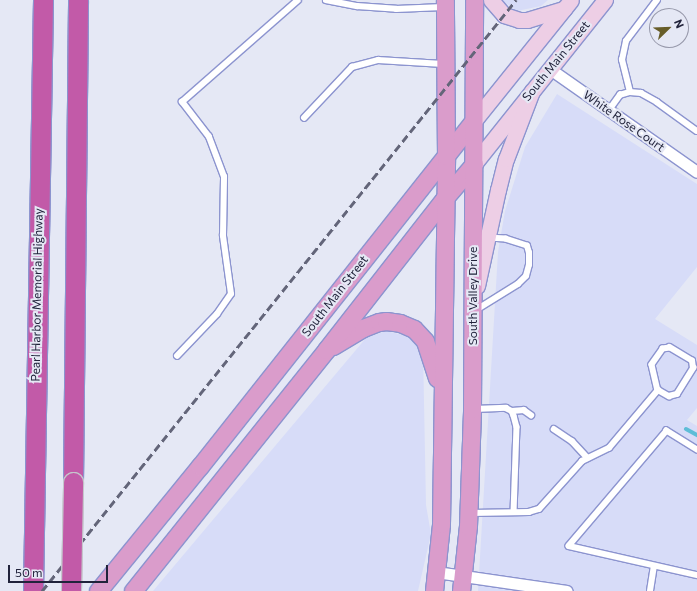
<!DOCTYPE html>
<style>
body{margin:0}
#map{position:relative;width:697px;height:591px;overflow:hidden;background:#e5e8f5;font-family:Commissioner,sans-serif}
div>[style]{position:absolute}
.built>*{inset:0;background:#d7dcf8}
.stream>*{height:4px;margin:-2px;padding:0 2px;transform-origin:2px;border-radius:2px;background:#5ebdd7}
.roads{filter:drop-shadow(1px 0 #8c94cf) drop-shadow(-1px 0 #8c94cf) drop-shadow(0 1px #8c94cf) drop-shadow(0 -1px #8c94cf)}
.service>*{height:5.5px;margin:-2.75px;padding:0 2.75px;transform-origin:2.75px;border-radius:2.75px;background:#fff}
.minor>*{height:11px;margin:-5.5px;padding:0 5.5px;transform-origin:5.5px;border-radius:5.5px;background:#fff}
.secondary>*{height:15px;margin:-7.5px;padding:0 7.5px;transform-origin:7.5px;border-radius:7.5px;background:#edcee5}
.primary>*{height:17px;margin:-8.5px;padding:0 8.5px;transform-origin:8.5px;border-radius:8.5px;background:#da9ccb}
.motorway>*{height:19px;margin:-9.5px;padding:0 9.5px;transform-origin:9.5px;border-radius:9.5px;background:#c25aa8}
.rail>*{height:3px;margin-top:-1.5px;transform-origin:0;background:repeating-linear-gradient(90deg,#636579 0 8px,transparent 0 12px)}
.bridges{filter:drop-shadow(1px 0 #c5c6cc) drop-shadow(-1px 0 #c5c6cc) drop-shadow(0 1px #c5c6cc) drop-shadow(0 -1px #c5c6cc)}
.motorway-bridge>*{height:19px;margin:-9.5px;padding:0 9.5px;transform-origin:9.5px;border-radius:9.5px;background:#c25aa8}
span{translate:-50% -50%;white-space:nowrap;text-align:center;line-height:1.15;-webkit-text-stroke:4px #e5e8f5;paint-order:stroke}
.street-label{font-size:12px;color:#21233b}
.north{position:absolute;left:649px;top:8px;width:40px;height:40px;box-sizing:border-box;background:#e5e8f5;border:1px solid #9799ab;border-radius:50%;rotate:67deg;font-size:11px;font-weight:700;line-height:16px;text-align:center;color:#21233b}
.north::after{content:'';display:block;margin:auto;width:14px;height:18px;background:#675d29;clip-path:polygon(50% 0,100% 100%,50% 72%,0 100%)}
.scale{position:absolute;left:8px;top:565px;width:100px;height:18px;box-sizing:border-box;border:2px solid #21233b;border-top:0;padding-left:5px;font-size:12px;line-height:14px;white-space:nowrap;color:#21233b;-webkit-text-stroke:3px #e5e8f5;paint-order:stroke}
</style>
<div id="map">
<div class="built">
<div style="clip-path:polygon(501px 0,548px 0,541px 6px,517px 11px)"></div>
<div style="clip-path:polygon(557px 94px,697px 184px,697px 267px,655px 319px,697px 345px,697px 408px,687px 420px,697px 426px,697px 591px,478px 591px,498px 252px,505px 211px,525px 147px)"></div>
<div style="clip-path:polygon(386px 331px,407px 336px,423px 350px,426px 505px,431px 534px,418px 591px,153px 591px,366px 338px)"></div>
</div>
<div class="stream">
<div style="left:686px;top:429px;width:13px;rotate:29deg"></div>
</div>
<div class="roads">
<div class="service">
<div style="left:326px;top:0;width:32px;rotate:11deg"></div>
<div style="left:357px;top:6px;width:39px;rotate:4deg"></div>
<div style="left:396px;top:9px;width:47px;rotate:-2.4deg"></div>
<div style="left:630px;top:92px;width:33px;rotate:-104deg"></div>
<div style="left:622px;top:60px;width:19px;rotate:-78deg"></div>
<div style="left:626px;top:41px;width:51px;rotate:-52.9deg"></div>
<div style="left:609px;top:110px;width:19px;rotate:-54deg"></div>
<div style="left:620px;top:95px;width:10px;rotate:-17deg"></div>
<div style="left:630px;top:92px;width:11px;rotate:5deg"></div>
<div style="left:641px;top:93px;width:18px;rotate:29deg"></div>
<div style="left:657px;top:102px;width:49px;rotate:35.9deg"></div>
<div style="left:304px;top:118px;width:70px;rotate:-46.7deg"></div>
<div style="left:352px;top:67px;width:27px;rotate:-15deg"></div>
<div style="left:378px;top:60px;width:65px;rotate:3.5deg"></div>
<div style="left:476px;top:310px;width:49px;rotate:-31.8deg"></div>
<div style="left:518px;top:284px;width:11px;rotate:-45deg"></div>
<div style="left:526px;top:276px;width:11px;rotate:-75deg"></div>
<div style="left:529px;top:265px;width:12px;rotate:-90deg"></div>
<div style="left:529px;top:253px;width:7px;rotate:-106deg"></div>
<div style="left:527px;top:246px;width:22px;rotate:-162deg"></div>
<div style="left:506px;top:239px;width:18px;rotate:-177deg"></div>
<div style="left:177px;top:356px;width:58px;rotate:-46.4deg"></div>
<div style="left:217px;top:314px;width:24px;rotate:-55deg"></div>
<div style="left:231px;top:294px;width:59px;rotate:-97.9deg"></div>
<div style="left:223px;top:236px;width:59px;rotate:-89deg"></div>
<div style="left:224px;top:177px;width:43px;rotate:-110.6deg"></div>
<div style="left:209px;top:137px;width:44px;rotate:-127.6deg"></div>
<div style="left:182px;top:102px;width:154px;rotate:-41.3deg"></div>
<div style="left:474px;top:409px;width:32px;rotate:-2deg"></div>
<div style="left:506px;top:408px;width:7px;rotate:27deg"></div>
<div style="left:512px;top:411px;width:5px;rotate:68deg"></div>
<div style="left:514px;top:416px;width:11px;rotate:75deg"></div>
<div style="left:517px;top:427px;width:85px;rotate:92deg"></div>
<div style="left:512px;top:411px;width:12px;rotate:-5deg"></div>
<div style="left:524px;top:410px;width:9px;rotate:36deg"></div>
<div style="left:554px;top:429px;width:22px;rotate:34deg"></div>
<div style="left:572px;top:441px;width:23px;rotate:47deg"></div>
<div style="left:697px;top:450px;width:36px;rotate:-148deg"></div>
<div style="left:667px;top:431px;width:151px;rotate:130.4deg"></div>
<div style="left:569px;top:546px;width:131px;rotate:12.8deg"></div>
<div style="left:471px;top:513px;width:58px;rotate:-1deg"></div>
<div style="left:529px;top:512px;width:10px;rotate:-17deg"></div>
<div style="left:539px;top:509px;width:64px;rotate:-48.1deg"></div>
<div style="left:582px;top:461px;width:30px;rotate:-26deg"></div>
<div style="left:609px;top:448px;width:76px;rotate:-49.8deg"></div>
<div style="left:658px;top:390px;width:13px;rotate:29deg"></div>
<div style="left:669px;top:396px;width:8px;rotate:-14deg"></div>
<div style="left:677px;top:394px;width:31px;rotate:-58deg"></div>
<div style="left:693px;top:368px;width:7px;rotate:-98deg"></div>
<div style="left:692px;top:361px;width:26px;rotate:-149deg"></div>
<div style="left:670px;top:348px;width:7px;rotate:172deg"></div>
<div style="left:663px;top:349px;width:19px;rotate:125deg"></div>
<div style="left:652px;top:365px;width:26px;rotate:77deg"></div>
<div style="left:650px;top:591px;width:24px;rotate:-81deg"></div>
</div>
<div class="minor">
<div style="left:550px;top:69px;width:179px;rotate:35deg"></div>
<div style="left:436px;top:572px;width:132px;rotate:8.3deg"></div>
</div>
<div class="secondary">
<div style="left:491px;top:0;width:20px;rotate:49deg"></div>
<div style="left:504px;top:15px;width:16px;rotate:18deg"></div>
<div style="left:519px;top:20px;width:8px"></div>
<div style="left:527px;top:20px;width:39px;rotate:-17deg"></div>
<div style="left:473px;top:122px;width:156px;rotate:-51.2deg"></div>
<div style="left:474px;top:164px;width:210px;rotate:-51.4deg"></div>
<div style="left:477px;top:286px;width:98px;rotate:-77.7deg"></div>
<div style="left:498px;top:190px;width:32px;rotate:-76deg"></div>
<div style="left:506px;top:159px;width:73px;rotate:-69.1deg"></div>
</div>
<div class="primary">
<div style="left:333px;top:346px;width:35px;rotate:-31deg"></div>
<div style="left:363px;top:328px;width:17px;rotate:-21deg"></div>
<div style="left:379px;top:322px;width:7px;rotate:-8deg"></div>
<div style="left:386px;top:321px;width:14px;rotate:8deg"></div>
<div style="left:400px;top:323px;width:15px;rotate:23deg"></div>
<div style="left:414px;top:329px;width:16px;rotate:47deg"></div>
<div style="left:425px;top:341px;width:39px;rotate:72deg"></div>
<div style="left:98px;top:591px;width:161px;rotate:-50.8deg"></div>
<div style="left:200px;top:466px;width:439px;rotate:-51.6deg"></div>
<div style="left:133px;top:591px;width:309px;rotate:-51.3deg"></div>
<div style="left:326px;top:350px;width:192px;rotate:-52deg"></div>
<div style="left:444px;top:199px;width:46px;rotate:-49.4deg"></div>
<div style="left:434px;top:591px;width:67px;rotate:-84deg"></div>
<div style="left:441px;top:524px;width:368px;rotate:-89.2deg"></div>
<div style="left:446px;top:156px;width:156px;rotate:-90.4deg"></div>
<div style="left:461px;top:591px;width:65px;rotate:-83.9deg"></div>
<div style="left:468px;top:526px;width:117px;rotate:-88deg"></div>
<div style="left:472px;top:409px;width:409px;rotate:-89.7deg"></div>
</div>
<div class="motorway">
<div style="left:73px;top:482px;width:482px;rotate:-89.4deg"></div>
<div style="left:33px;top:591px;width:591px;rotate:-89.03deg"></div>
</div>
</div>
<div class="rail">
<div style="left:42px;top:591px;width:758px;rotate:-51.27deg"></div>
</div>
<div class="bridges">
<div class="motorway-bridge">
<div style="left:71px;top:591px;width:109px;rotate:-88.9deg"></div>
</div>
</div>
<div class="street-label">
<span style="left:556px;top:61px;rotate:-51deg">South Main Street</span>
<span style="left:624px;top:121px;rotate:35deg">White Rose Court</span>
<span style="left:37px;top:295px;rotate:-89deg">Pearl Harbor Memorial Highway</span>
<span style="left:335px;top:296px;rotate:-52deg">South Main Street</span>
<span style="left:473px;top:296px;rotate:-90deg">South Valley Drive</span>
</div>
<div class="north">N</div>
<div class="scale">50 m</div>
</div>
